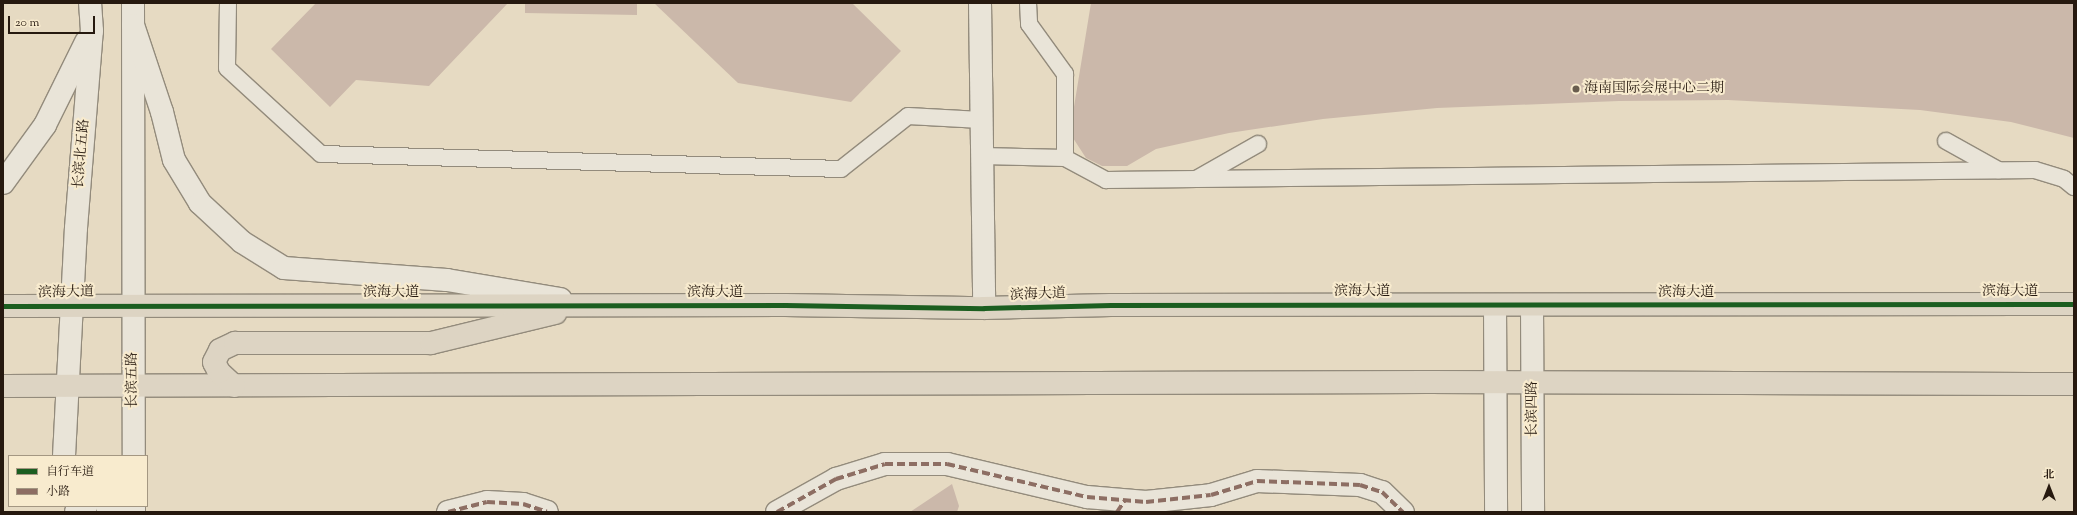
<!DOCTYPE html>
<meta charset="utf-8">
<style>
body{margin:0}
#map{position:relative;width:2077px;height:515px;overflow:hidden;background:#e6dac2;font-family:"Sorts Mill Goudy","Noto Serif SC",serif}
div>[style]{position:absolute}
.building>*{inset:0;background:#cbb8aa}
.roads{filter:drop-shadow(1px 0 #938b7c) drop-shadow(-1px 0 #938b7c) drop-shadow(0 1px #938b7c) drop-shadow(0 -1px #938b7c)}
.lane>*{height:16px;margin:-8px;padding:0 8px;transform-origin:8px;border-radius:8px;background:#e9e4d8}
.street>*{height:22px;margin:-11px;padding:0 11px;transform-origin:11px;border-radius:11px;background:#e9e4d8}
.secondary>*{height:22px;margin:-11px;padding:0 11px;transform-origin:11px;border-radius:11px;background:#e9e4d8}
.highway>*{height:22px;margin:-11px;padding:0 11px;transform-origin:11px;border-radius:11px;background:#ddd4c3}
.quiet>*{height:4px;margin-top:-2px;transform-origin:0;background:repeating-linear-gradient(90deg,#8d6e63 0 8px,transparent 0 12px)}
.cycleway>*{height:5px;margin:-2.5px;padding:0 2.5px;transform-origin:2.5px;border-radius:2.5px;background:#1b5e20}
.dots>*{width:11px;height:11px;translate:-50% -50%;box-sizing:border-box;border:2px solid #f8ebce;border-radius:50%}
span{translate:-50% -50%;white-space:nowrap;text-align:center;line-height:1.15;-webkit-text-stroke:4px #f8ebce;paint-order:stroke}
.poi-label{font-size:14px;color:#26190f}
.left{translate:0 -50%;text-align:left}
.street-label{font-size:14px;color:#26190f}
.frame{position:absolute;inset:0;border:4px solid #26190f;pointer-events:none}
.legend{position:absolute;left:8px;top:455px;width:140px;height:52px;box-sizing:border-box;background:#f8ebce;border:1px solid #a49782;margin:0;padding:5px 7px;list-style:none;font-size:12px;color:#26190f}
.legend li{display:flex;align-items:center;gap:8px;height:20px}
.legend b{width:20px;border:1px solid #a49782}
.north{position:absolute;left:2029px;top:467px;width:40px;height:40px;-webkit-text-stroke:3px #f8ebce;paint-order:stroke;rotate:0deg;font-size:11px;font-weight:700;line-height:16px;text-align:center;color:#26190f}
.north::after{content:'';display:block;margin:auto;width:14px;height:18px;background:#26190f;clip-path:polygon(50% 0,100% 100%,50% 72%,0 100%)}
.scale{position:absolute;left:8px;top:16px;width:87px;height:18px;box-sizing:border-box;border:2px solid #26190f;border-top:0;padding-left:5px;font-size:12px;line-height:14px;white-space:nowrap;color:#26190f;-webkit-text-stroke:3px #f8ebce;paint-order:stroke}
</style>
<div id="map">
<div class="building">
<div style="clip-path:polygon(316px 3px,508px 3px,429px 86px,356px 80px,330px 107px,271px 49px)"></div>
<div style="clip-path:polygon(525px 3px,637px 3px,637px 15px,525px 13px)"></div>
<div style="clip-path:polygon(654px 3px,852px 3px,901px 51px,851px 102px,738px 83px)"></div>
<div style="clip-path:polygon(1091px 3px,2074px 3px,2074px 138px,2011px 122px,1920px 110px,1728px 100px,1619px 101px,1437px 108px,1323px 119px,1229px 133px,1165px 147px,1156px 149px,1127px 166px,1102px 166px,1086px 158px,1073px 138px,1072px 119px)"></div>
<div style="clip-path:polygon(952px 484px,959px 506px,957px 512px,910px 512px)"></div>
</div>
<div class="roads">
<div class="lane">
<div style="left:228px;top:3px;width:65px;rotate:90.9deg"></div>
<div style="left:227px;top:68px;width:127px;rotate:42.5deg"></div>
<div style="left:321px;top:154px;width:520px;rotate:1.65deg"></div>
<div style="left:841px;top:169px;width:85px;rotate:-38.3deg"></div>
<div style="left:908px;top:116px;width:73px;rotate:3.1deg"></div>
<div style="left:1028px;top:3px;width:21px;rotate:87deg"></div>
<div style="left:1029px;top:24px;width:62px;rotate:54.2deg"></div>
<div style="left:1065px;top:74px;width:84px;rotate:90deg"></div>
<div style="left:1946px;top:141px;width:60px;rotate:29.1deg"></div>
<div style="left:982px;top:156px;width:83px;rotate:1.4deg"></div>
<div style="left:1065px;top:158px;width:47px;rotate:28.2deg"></div>
<div style="left:1106px;top:180px;width:929px;rotate:-0.62deg"></div>
<div style="left:2035px;top:170px;width:30px;rotate:17deg"></div>
<div style="left:2064px;top:179px;width:13px;rotate:39deg"></div>
<div style="left:1198px;top:178px;width:69px;rotate:-29.5deg"></div>
</div>
<div class="street">
<div style="left:448px;top:512px;width:40px;rotate:-14.4deg"></div>
<div style="left:487px;top:502px;width:36px;rotate:3deg"></div>
<div style="left:523px;top:504px;width:25px;rotate:18deg"></div>
<div style="left:777px;top:512px;width:68px;rotate:-29.2deg"></div>
<div style="left:836px;top:479px;width:51px;rotate:-17deg"></div>
<div style="left:885px;top:464px;width:62px"></div>
<div style="left:947px;top:464px;width:144px;rotate:13.3deg"></div>
<div style="left:1087px;top:497px;width:59px;rotate:4.8deg"></div>
<div style="left:1146px;top:502px;width:65px;rotate:-6.1deg"></div>
<div style="left:1211px;top:495px;width:48px;rotate:-16.9deg"></div>
<div style="left:1257px;top:481px;width:103px;rotate:2.2deg"></div>
<div style="left:1360px;top:485px;width:23px;rotate:18deg"></div>
<div style="left:1382px;top:492px;width:29px;rotate:44deg"></div>
</div>
<div class="secondary">
<div style="left:133px;top:3px;width:453px;rotate:89.9deg"></div>
<div style="left:980px;top:3px;width:305px;rotate:89.2deg"></div>
<div style="left:133px;top:25px;width:92px;rotate:71.6deg"></div>
<div style="left:162px;top:112px;width:49px;rotate:76deg"></div>
<div style="left:174px;top:160px;width:50px;rotate:58.8deg"></div>
<div style="left:200px;top:203px;width:57px;rotate:42.9deg"></div>
<div style="left:242px;top:242px;width:49px;rotate:31.8deg"></div>
<div style="left:284px;top:268px;width:163px;rotate:4.2deg"></div>
<div style="left:447px;top:280px;width:115px;rotate:9.5deg"></div>
<div style="left:3px;top:183px;width:72px;rotate:-54.1deg"></div>
<div style="left:45px;top:125px;width:93px;rotate:-63.7deg"></div>
<div style="left:1495px;top:305px;width:207px;rotate:89.7deg"></div>
<div style="left:1532px;top:305px;width:207px;rotate:89.7deg"></div>
<div style="left:64px;top:456px;width:228px;rotate:-87deg"></div>
<div style="left:76px;top:228px;width:198px;rotate:-85.4deg"></div>
<div style="left:92px;top:31px;width:28px;rotate:-94deg"></div>
<div style="left:107px;top:506px;width:12px;rotate:31deg"></div>
<div style="left:134px;top:506px;width:6px;rotate:90deg"></div>
<div style="left:76px;top:512px;width:12px;rotate:-31deg"></div>
</div>
<div class="highway">
<div style="left:3px;top:306px;width:782px;rotate:-0.07deg"></div>
<div style="left:785px;top:305px;width:199px;rotate:0.9deg"></div>
<div style="left:984px;top:308px;width:127px;rotate:-1.4deg"></div>
<div style="left:1111px;top:305px;width:963px;rotate:-0.06deg"></div>
<div style="left:3px;top:386px;width:1423px;rotate:-0.16deg"></div>
<div style="left:1426px;top:382px;width:648px;rotate:0.18deg"></div>
<div style="left:234px;top:386px;width:21px;rotate:-137deg"></div>
<div style="left:219px;top:372px;width:11px;rotate:-117deg"></div>
<div style="left:214px;top:362px;width:13px;rotate:-63deg"></div>
<div style="left:220px;top:350px;width:17px;rotate:-25deg"></div>
<div style="left:235px;top:343px;width:196px"></div>
<div style="left:431px;top:343px;width:128px;rotate:-13.6deg"></div>
</div>
</div>
<div class="quiet">
<div style="left:448px;top:512px;width:40px;rotate:-14.4deg"></div>
<div style="left:487px;top:502px;width:36px;rotate:3deg"></div>
<div style="left:523px;top:504px;width:25px;rotate:18deg"></div>
<div style="left:777px;top:512px;width:68px;rotate:-29.2deg"></div>
<div style="left:836px;top:479px;width:51px;rotate:-17deg"></div>
<div style="left:885px;top:464px;width:62px"></div>
<div style="left:947px;top:464px;width:144px;rotate:13.3deg"></div>
<div style="left:1087px;top:497px;width:59px;rotate:4.8deg"></div>
<div style="left:1146px;top:502px;width:65px;rotate:-6.1deg"></div>
<div style="left:1211px;top:495px;width:48px;rotate:-16.9deg"></div>
<div style="left:1257px;top:481px;width:103px;rotate:2.2deg"></div>
<div style="left:1360px;top:485px;width:23px;rotate:18deg"></div>
<div style="left:1382px;top:492px;width:29px;rotate:44deg"></div>
<div style="left:1117px;top:512px;width:14px;rotate:-56deg"></div>
</div>
<div class="cycleway">
<div style="left:3px;top:306px;width:782px;rotate:-0.07deg"></div>
<div style="left:785px;top:305px;width:199px;rotate:0.9deg"></div>
<div style="left:984px;top:308px;width:127px;rotate:-1.4deg"></div>
<div style="left:1111px;top:305px;width:963px;rotate:-0.06deg"></div>
</div>
<div class="dots">
<div style="left:1576px;top:89px;background:#695d4e"></div>
</div>
<div class="poi-label">
<span class="left" style="left:1584px;top:89px">海南国际会展中心二期</span>
</div>
<div class="street-label">
<span style="left:82px;top:154px;rotate:-85deg">长滨北五路</span>
<span style="left:1362px;top:292px">滨海大道</span>
<span style="left:2010px;top:292px">滨海大道</span>
<span style="left:66px;top:293px;rotate:-1deg">滨海大道</span>
<span style="left:391px;top:293px">滨海大道</span>
<span style="left:715px;top:293px">滨海大道</span>
<span style="left:1686px;top:293px">滨海大道</span>
<span style="left:1038px;top:295px;rotate:-2deg">滨海大道</span>
<span style="left:133px;top:380px;rotate:-90deg">长滨五路</span>
<span style="left:1533px;top:409px;rotate:-90deg">长滨四路</span>
</div>
<div class="frame"></div>
<ul class="legend">
<li><b style="height:5px;background:#1b5e20"></b>自行车道</li>
<li><b style="height:5px;background:#8d6e63"></b>小路</li>
</ul>
<div class="north">北</div>
<div class="scale">20 m</div>
</div>
